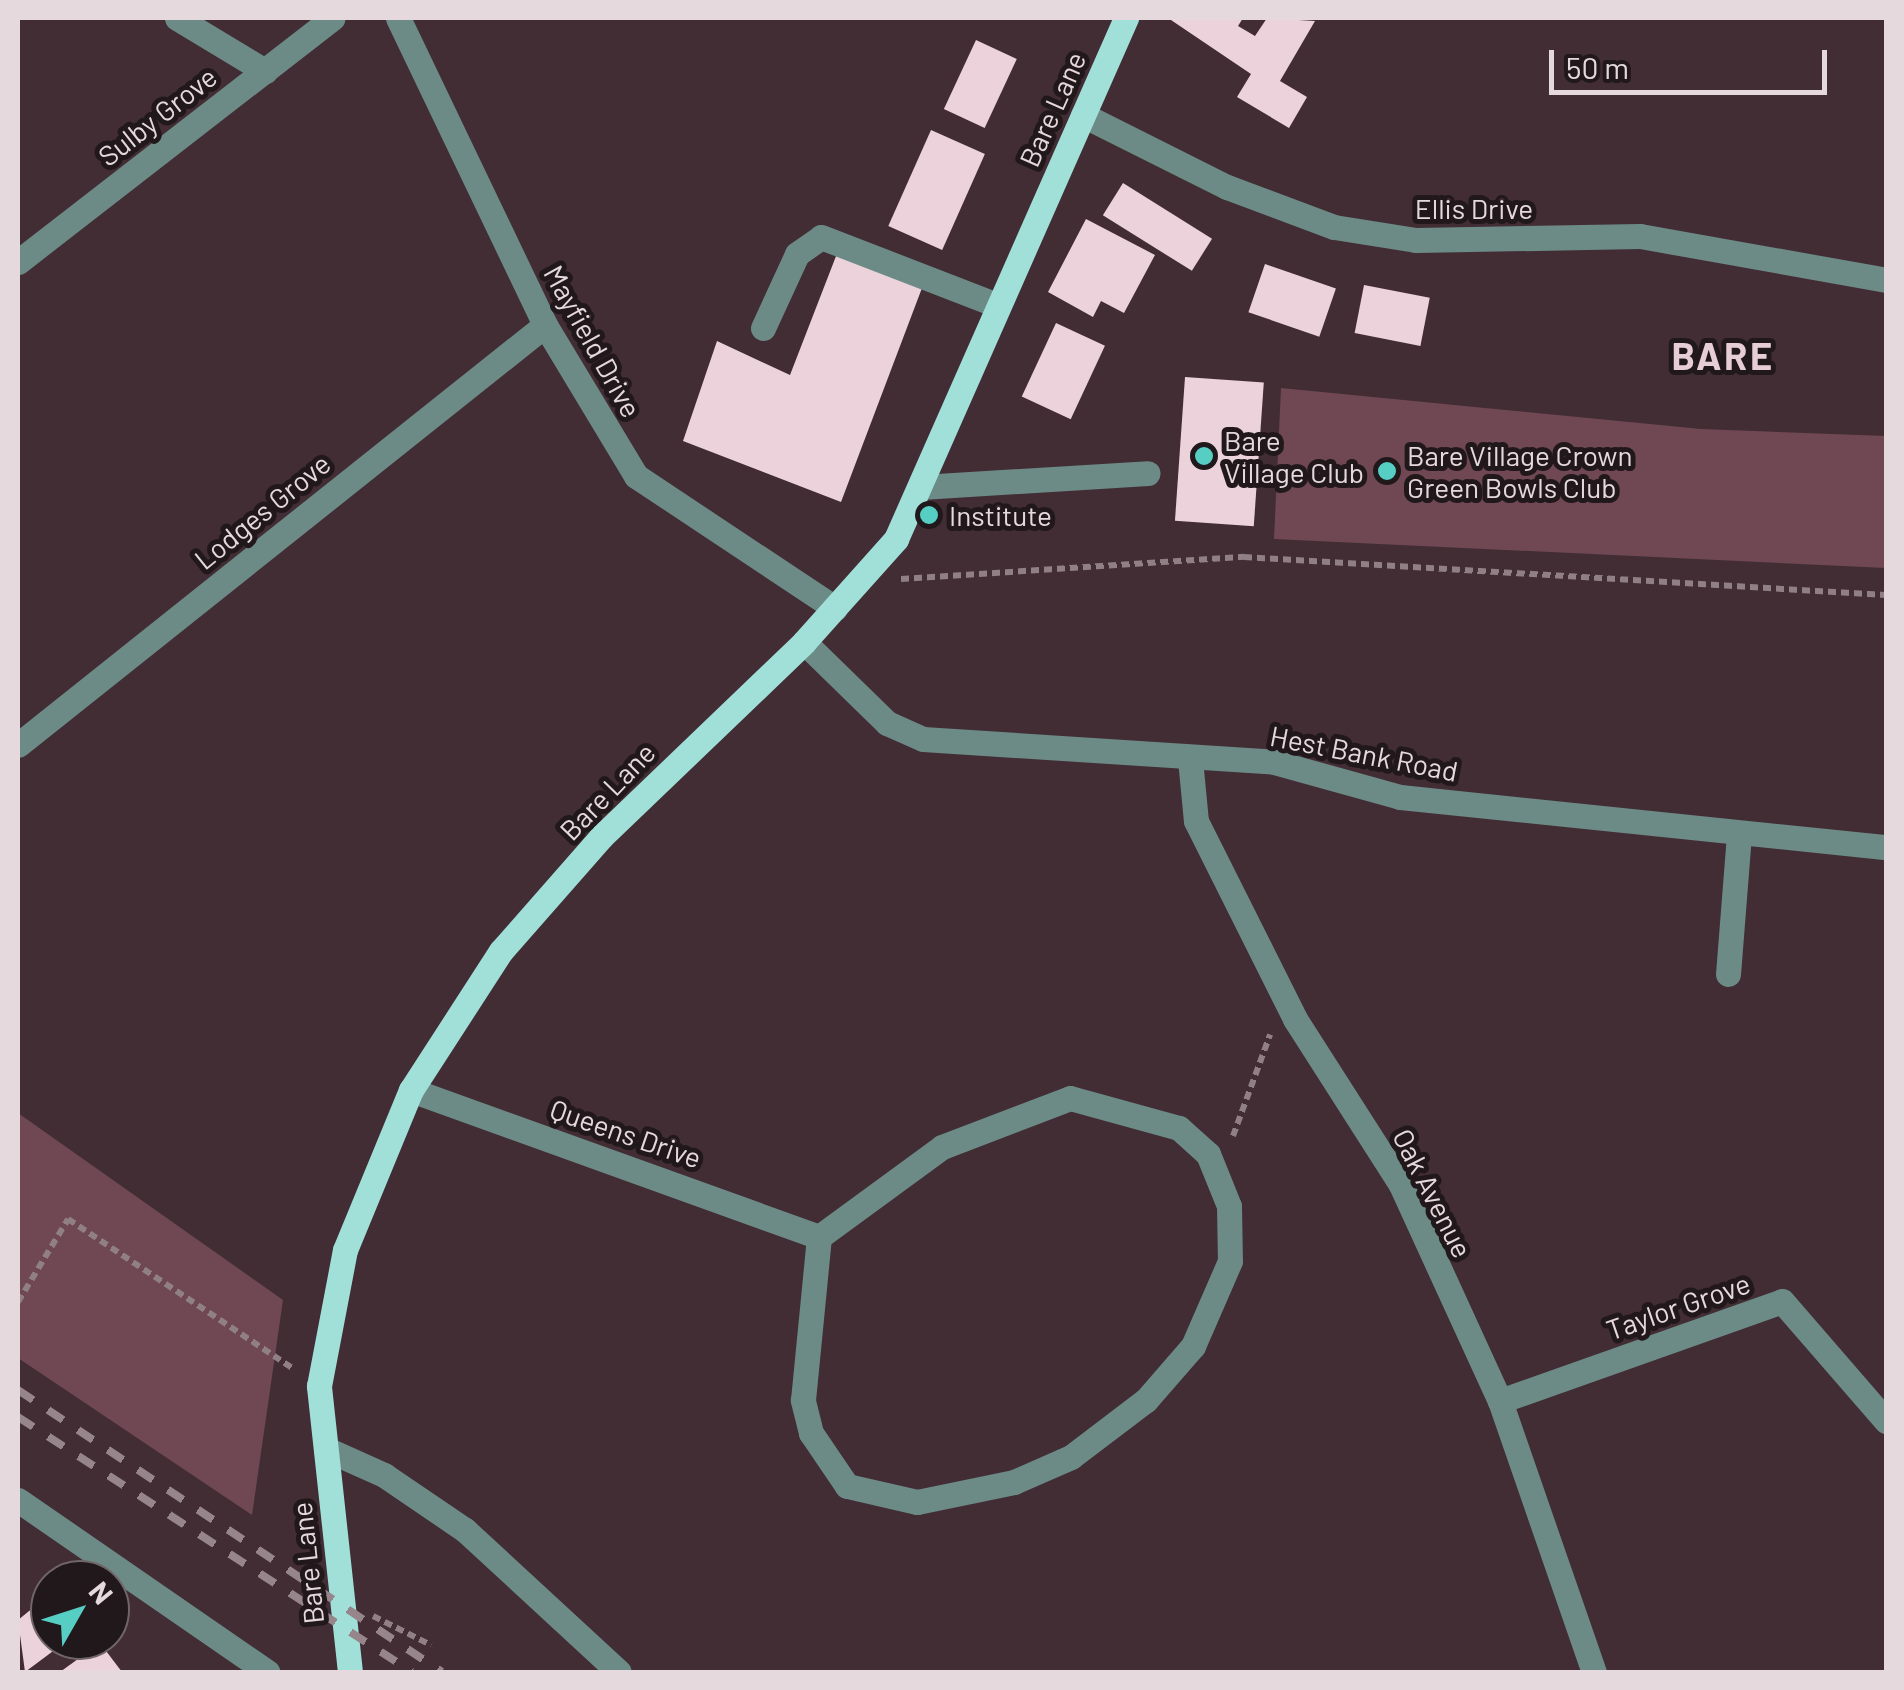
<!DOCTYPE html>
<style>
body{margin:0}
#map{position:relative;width:1904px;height:1690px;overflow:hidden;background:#412d33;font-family:Barlow,sans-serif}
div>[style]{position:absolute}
.green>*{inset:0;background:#6f4854}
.building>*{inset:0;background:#ecd2da;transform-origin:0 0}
.path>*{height:6px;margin-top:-3px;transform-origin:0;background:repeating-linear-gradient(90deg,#907f84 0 8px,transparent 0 13px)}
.minor>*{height:25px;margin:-12.5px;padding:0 12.5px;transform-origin:12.5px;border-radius:12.5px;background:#6c8a86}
.major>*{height:25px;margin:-12.5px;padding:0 12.5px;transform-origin:12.5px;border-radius:12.5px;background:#a1e0d9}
.rail>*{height:8px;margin-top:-4px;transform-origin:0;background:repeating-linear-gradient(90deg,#96868b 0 18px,transparent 0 36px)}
.dots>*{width:28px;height:28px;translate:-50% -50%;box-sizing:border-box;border:5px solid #21181b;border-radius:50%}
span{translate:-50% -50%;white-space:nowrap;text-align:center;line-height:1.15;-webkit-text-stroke:10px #21181b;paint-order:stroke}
.street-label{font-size:28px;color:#e6d9dd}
.poi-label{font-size:28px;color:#e6d9dd}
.left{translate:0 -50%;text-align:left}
.district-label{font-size:38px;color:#e7cdd5;font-weight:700;letter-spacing:2.5px}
.frame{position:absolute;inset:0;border:20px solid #e6d9dd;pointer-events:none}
.north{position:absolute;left:30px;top:1560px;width:100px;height:100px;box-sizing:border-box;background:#21181b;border:2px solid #706569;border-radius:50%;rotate:51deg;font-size:28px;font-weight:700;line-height:40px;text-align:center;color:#e6d9dd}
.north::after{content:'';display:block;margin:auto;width:35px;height:45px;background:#56cec4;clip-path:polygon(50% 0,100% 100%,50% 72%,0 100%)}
.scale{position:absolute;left:1549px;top:50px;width:278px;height:45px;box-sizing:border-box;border:5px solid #e6d9dd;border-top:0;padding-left:12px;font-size:30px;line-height:35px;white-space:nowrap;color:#e6d9dd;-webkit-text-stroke:8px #21181b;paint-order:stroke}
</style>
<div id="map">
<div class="green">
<div style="clip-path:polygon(1281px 388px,1701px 429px,1886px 436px,1886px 568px,1274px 539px)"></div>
<div style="clip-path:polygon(18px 1113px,283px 1300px,252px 1515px,18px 1358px)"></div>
</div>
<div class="building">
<div style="clip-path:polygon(1168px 18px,1243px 18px,1238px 26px,1255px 36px,1267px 18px,1315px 21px,1280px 81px,1307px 97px,1289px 128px,1237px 97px,1251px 74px)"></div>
<div style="left:976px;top:40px;width:45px;height:76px;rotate:25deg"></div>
<div style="left:931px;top:130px;width:59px;height:105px;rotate:24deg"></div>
<div style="left:1123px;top:183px;width:105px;height:38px;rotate:32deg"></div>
<div style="clip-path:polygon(1086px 219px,1155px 255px,1124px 313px,1101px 301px,1093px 317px,1048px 292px)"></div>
<div style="clip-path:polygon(838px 251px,922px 288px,841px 502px,683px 441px,717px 341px,790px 375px)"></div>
<div style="left:1265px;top:264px;width:75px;height:51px;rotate:19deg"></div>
<div style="left:1364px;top:285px;width:67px;height:49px;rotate:11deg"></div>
<div style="left:1056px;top:323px;width:54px;height:81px;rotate:25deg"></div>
<div style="left:1185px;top:377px;width:79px;height:144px;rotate:4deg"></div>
<div style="clip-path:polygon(39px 1603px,50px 1640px,68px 1640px,25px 1672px,18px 1620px)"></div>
<div style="clip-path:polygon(100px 1643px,122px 1672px,60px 1672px)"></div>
</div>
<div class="path">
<div style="left:901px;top:579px;width:344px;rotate:-3.7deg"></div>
<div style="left:1244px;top:557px;width:643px;rotate:3.39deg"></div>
<div style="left:1233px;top:1136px;width:108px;rotate:-69.9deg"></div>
<div style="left:18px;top:1302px;width:97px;rotate:-58.9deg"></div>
<div style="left:68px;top:1219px;width:271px;rotate:33.6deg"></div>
<div style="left:373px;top:1616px;width:65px;rotate:26.6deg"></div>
</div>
<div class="minor">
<div style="left:177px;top:18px;width:103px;rotate:31.1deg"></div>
<div style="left:398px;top:18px;width:340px;rotate:64.4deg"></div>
<div style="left:545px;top:325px;width:176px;rotate:58.9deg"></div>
<div style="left:636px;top:476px;width:239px;rotate:33.6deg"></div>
<div style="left:1083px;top:115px;width:161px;rotate:26.6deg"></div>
<div style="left:1227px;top:187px;width:114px;rotate:20.5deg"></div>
<div style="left:1334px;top:227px;width:83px;rotate:9deg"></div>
<div style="left:1416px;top:240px;width:224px;rotate:-1deg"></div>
<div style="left:1640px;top:236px;width:250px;rotate:10.1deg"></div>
<div style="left:18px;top:262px;width:398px;rotate:-37.8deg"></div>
<div style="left:763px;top:328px;width:81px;rotate:-65.3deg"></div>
<div style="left:797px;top:254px;width:29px;rotate:-35deg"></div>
<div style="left:821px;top:237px;width:189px;rotate:21.1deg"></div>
<div style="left:921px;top:487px;width:227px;rotate:-3.5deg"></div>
<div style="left:804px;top:642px;width:116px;rotate:44.3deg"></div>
<div style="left:887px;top:723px;width:39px;rotate:24deg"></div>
<div style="left:923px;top:739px;width:352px;rotate:3.7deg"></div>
<div style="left:1274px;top:762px;width:131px;rotate:15.5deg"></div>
<div style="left:1400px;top:797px;width:489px;rotate:5.9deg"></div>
<div style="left:18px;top:745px;width:674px;rotate:-38.55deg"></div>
<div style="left:1190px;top:759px;width:62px;rotate:84.5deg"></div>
<div style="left:1196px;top:821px;width:221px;rotate:63.4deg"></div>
<div style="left:1295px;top:1019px;width:197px;rotate:57.4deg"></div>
<div style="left:1401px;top:1185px;width:238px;rotate:65.4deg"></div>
<div style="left:1500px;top:1401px;width:287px;rotate:70.9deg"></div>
<div style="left:1728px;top:974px;width:141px;rotate:-85.5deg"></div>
<div style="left:411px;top:1090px;width:434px;rotate:19.8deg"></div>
<div style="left:819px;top:1237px;width:152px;rotate:-36.2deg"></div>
<div style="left:942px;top:1147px;width:137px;rotate:-20.9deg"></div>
<div style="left:1070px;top:1098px;width:113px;rotate:15.4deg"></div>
<div style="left:1179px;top:1128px;width:39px;rotate:42deg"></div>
<div style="left:1208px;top:1154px;width:56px;rotate:68deg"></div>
<div style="left:1229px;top:1206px;width:55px;rotate:89deg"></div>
<div style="left:1230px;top:1261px;width:93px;rotate:113.5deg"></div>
<div style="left:1193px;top:1346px;width:72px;rotate:131deg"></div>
<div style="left:1146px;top:1400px;width:94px;rotate:142.8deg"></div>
<div style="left:1071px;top:1457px;width:62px;rotate:156.3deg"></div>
<div style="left:1014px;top:1482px;width:99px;rotate:168.3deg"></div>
<div style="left:917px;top:1502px;width:72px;rotate:-167.1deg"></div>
<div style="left:847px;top:1486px;width:64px;rotate:-124.2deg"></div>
<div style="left:811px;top:1433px;width:34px;rotate:-104deg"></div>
<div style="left:803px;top:1400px;width:164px;rotate:-84.4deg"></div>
<div style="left:1500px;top:1401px;width:299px;rotate:-19.5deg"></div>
<div style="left:1782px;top:1301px;width:159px;rotate:49.1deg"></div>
<div style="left:326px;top:1449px;width:64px;rotate:24.1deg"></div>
<div style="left:384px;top:1475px;width:98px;rotate:34.2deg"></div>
<div style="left:465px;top:1530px;width:209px;rotate:42.7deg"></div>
<div style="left:18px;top:1500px;width:303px;rotate:34.6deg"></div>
</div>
<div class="major">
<div style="left:350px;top:1672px;width:288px;rotate:-96.2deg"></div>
<div style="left:319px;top:1386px;width:138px;rotate:-79.2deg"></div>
<div style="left:345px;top:1250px;width:173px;rotate:-67.6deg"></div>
<div style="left:411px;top:1090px;width:166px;rotate:-57.1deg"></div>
<div style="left:501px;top:951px;width:152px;rotate:-48.7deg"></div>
<div style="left:601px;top:837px;width:281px;rotate:-43.8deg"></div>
<div style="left:804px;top:642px;width:138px;rotate:-48.2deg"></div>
<div style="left:896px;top:539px;width:570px;rotate:-66.18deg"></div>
</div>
<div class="rail">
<div style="left:18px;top:1390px;width:509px;rotate:33.63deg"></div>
<div style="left:18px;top:1417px;width:469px;rotate:32.9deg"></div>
</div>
<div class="dots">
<div style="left:1204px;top:456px;background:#56cec4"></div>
<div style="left:1387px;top:471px;background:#56cec4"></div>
<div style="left:929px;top:515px;background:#56cec4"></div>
</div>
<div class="street-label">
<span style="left:1052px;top:109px;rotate:-66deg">Bare Lane</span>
<span style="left:157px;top:116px;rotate:-38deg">Sulby Grove</span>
<span style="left:1474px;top:208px">Ellis Drive</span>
<span style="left:593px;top:341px;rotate:61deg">Mayfield Drive</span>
<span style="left:262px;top:511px;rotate:-39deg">Lodges Grove</span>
<span style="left:1364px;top:753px;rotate:11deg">Hest Bank Road</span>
<span style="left:607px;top:791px;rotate:-46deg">Bare Lane</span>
<span style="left:626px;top:1133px;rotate:19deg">Queens Drive</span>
<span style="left:1433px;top:1193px;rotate:63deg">Oak Avenue</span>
<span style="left:1678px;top:1306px;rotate:-19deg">Taylor Grove</span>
<span style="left:307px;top:1563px;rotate:-96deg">Bare Lane</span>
</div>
<div class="poi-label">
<span class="left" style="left:1224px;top:456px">Bare<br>Village Club</span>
<span class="left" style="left:1407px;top:471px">Bare Village Crown<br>Green Bowls Club</span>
<span class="left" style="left:949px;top:515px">Institute</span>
</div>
<div class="district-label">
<span style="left:1723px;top:356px">BARE</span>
</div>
<div class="frame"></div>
<div class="north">N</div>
<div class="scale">50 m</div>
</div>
